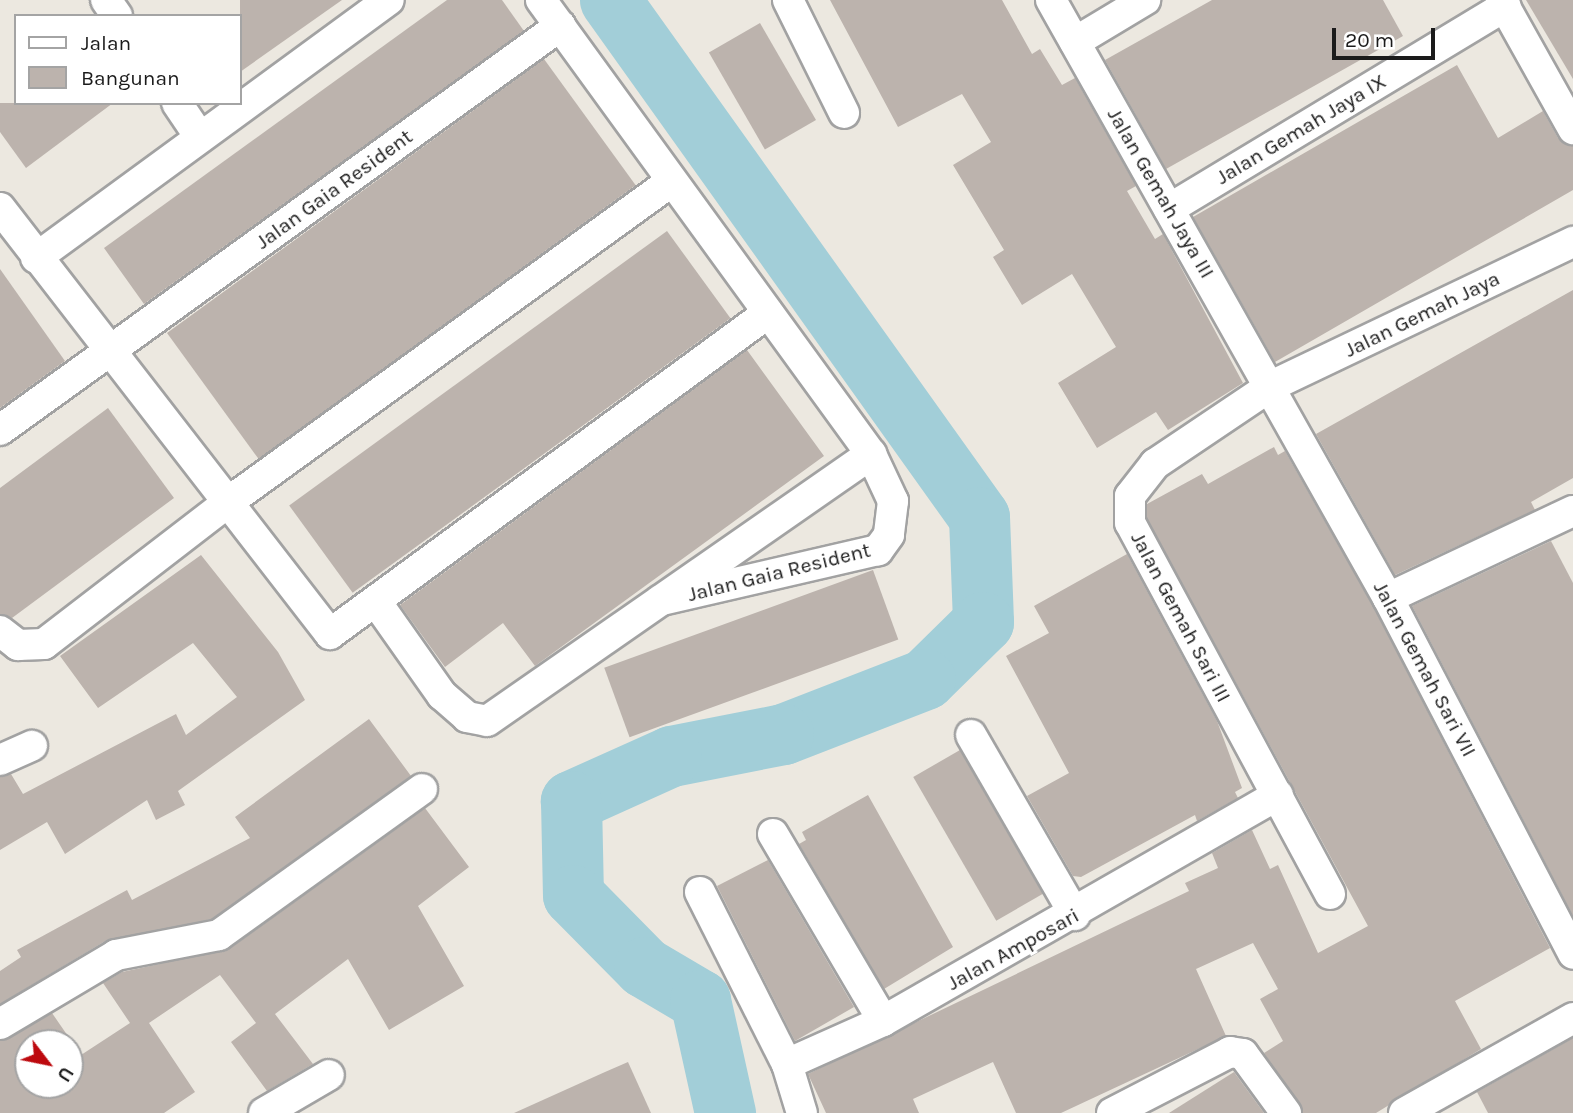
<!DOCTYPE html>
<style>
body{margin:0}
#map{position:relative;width:1573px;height:1113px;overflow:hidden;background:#ece8e0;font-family:Karla,sans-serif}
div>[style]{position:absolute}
.river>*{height:61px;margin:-30.5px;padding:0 30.5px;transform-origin:30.5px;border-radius:30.5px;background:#a2ced8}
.building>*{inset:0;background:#bcb3ad;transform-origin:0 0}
.roads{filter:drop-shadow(2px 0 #a2a2a2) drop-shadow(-2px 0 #a2a2a2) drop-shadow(0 2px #a2a2a2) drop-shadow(0 -2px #a2a2a2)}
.minor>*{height:30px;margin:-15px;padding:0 15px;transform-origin:15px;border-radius:15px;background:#fff}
span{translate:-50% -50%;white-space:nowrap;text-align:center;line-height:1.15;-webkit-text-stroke:6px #fff;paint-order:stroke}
.street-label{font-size:21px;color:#1b1b1b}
.legend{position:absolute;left:14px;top:14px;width:228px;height:91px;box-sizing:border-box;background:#fff;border:2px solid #a4a4a4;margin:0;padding:9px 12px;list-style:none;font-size:21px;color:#1b1b1b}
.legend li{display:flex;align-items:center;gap:14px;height:35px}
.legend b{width:35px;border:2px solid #a4a4a4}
.north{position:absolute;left:14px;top:1029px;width:70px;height:70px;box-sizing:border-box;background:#fff;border:2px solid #a4a4a4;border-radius:50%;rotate:122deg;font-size:19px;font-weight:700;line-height:28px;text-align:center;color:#1b1b1b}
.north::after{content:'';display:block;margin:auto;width:24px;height:32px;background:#bd090e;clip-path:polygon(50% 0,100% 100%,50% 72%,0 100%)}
.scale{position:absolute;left:1332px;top:28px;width:103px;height:32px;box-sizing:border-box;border:4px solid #1b1b1b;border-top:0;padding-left:9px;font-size:21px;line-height:24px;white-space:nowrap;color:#1b1b1b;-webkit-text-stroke:5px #fff;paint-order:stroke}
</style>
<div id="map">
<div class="river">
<div style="left:610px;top:0;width:635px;rotate:54.48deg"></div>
<div style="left:979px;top:517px;width:105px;rotate:87.8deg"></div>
<div style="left:983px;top:622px;width:81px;rotate:135.5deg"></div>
<div style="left:925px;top:679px;width:152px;rotate:158.8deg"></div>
<div style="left:783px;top:734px;width:114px;rotate:168.9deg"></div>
<div style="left:671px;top:756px;width:110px;rotate:155.8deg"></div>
<div style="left:571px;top:801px;width:94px;rotate:88.8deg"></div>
<div style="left:573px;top:895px;width:101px;rotate:45.4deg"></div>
<div style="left:644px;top:967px;width:65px;rotate:30.5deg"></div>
<div style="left:700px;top:1000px;width:116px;rotate:77.5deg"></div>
</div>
<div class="building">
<div style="clip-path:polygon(240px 0,342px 0,240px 72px)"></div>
<div style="clip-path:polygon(447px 0,502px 0,524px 31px,144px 304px,104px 248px)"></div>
<div style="clip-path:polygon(830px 0,1002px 0,1032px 54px,1040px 49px,1062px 85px,1075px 78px,1136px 186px,1127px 191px,1155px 239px,1163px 234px,1243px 383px,1168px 430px,1156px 412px,1097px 448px,1058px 383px,1116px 347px,1072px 274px,1022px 305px,993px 257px,1004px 250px,953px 165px,991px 142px,962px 94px,898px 127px)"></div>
<div style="clip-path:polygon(1212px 0,1383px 0,1403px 36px,1166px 169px,1105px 60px)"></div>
<div style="clip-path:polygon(1526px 0,1573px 0,1573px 79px)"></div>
<div style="left:760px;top:23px;width:112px;height:59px;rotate:60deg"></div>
<div style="left:544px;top:59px;width:156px;height:466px;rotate:54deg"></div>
<div style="clip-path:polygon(1457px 65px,1498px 138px,1543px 111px,1558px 138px,1573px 146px,1573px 190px,1275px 362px,1193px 217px)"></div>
<div style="clip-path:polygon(0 103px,113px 103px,26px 168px,0 132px)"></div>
<div style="left:667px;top:231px;width:108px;height:467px;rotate:54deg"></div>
<div style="clip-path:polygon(0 269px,65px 361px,0 408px)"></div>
<div style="clip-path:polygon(1573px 290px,1573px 478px,1531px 502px,1535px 510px,1395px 575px,1316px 434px)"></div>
<div style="clip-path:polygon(747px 350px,824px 456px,535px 666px,503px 623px,445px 667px,400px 605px)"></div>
<div style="clip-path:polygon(108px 408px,174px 498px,12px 618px,0 614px,0 488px)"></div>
<div style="clip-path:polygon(1274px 447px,1278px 455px,1285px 451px,1373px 606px,1550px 948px,1455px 1001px,1481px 1049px,1376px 1113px,1303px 1113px,1264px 1053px,1283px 1041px,1260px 999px,1278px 989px,1253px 943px,1196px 969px,1226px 1036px,1061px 1113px,1016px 1113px,993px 1062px,913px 1099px,919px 1113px,826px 1113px,808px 1074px,1189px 891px,1185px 883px,1218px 868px,1212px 853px,1252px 830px,1270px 869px,1278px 865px,1318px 953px,1368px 926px,1147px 519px,1147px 504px,1202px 474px,1208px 484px)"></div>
<div style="clip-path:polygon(1551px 541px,1573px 583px,1573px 916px,1412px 606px)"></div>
<div style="clip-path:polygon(1127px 554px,1217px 721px,1242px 788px,1235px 792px,1238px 798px,1197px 821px,1195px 815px,1081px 877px,1073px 876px,1027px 796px,1069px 773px,1006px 656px,1049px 633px,1034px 606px)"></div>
<div style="clip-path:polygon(201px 555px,278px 652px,305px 700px,178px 791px,185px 805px,156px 820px,147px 800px,65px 854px,47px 822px,0 850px,0 777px,11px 774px,23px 794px,176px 714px,186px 735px,237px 697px,193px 643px,98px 708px,60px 656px)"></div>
<div style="left:873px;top:570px;width:74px;height:286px;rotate:70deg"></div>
<div style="clip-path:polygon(369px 719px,411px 776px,212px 919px,107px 940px,0 1004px,0 971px,21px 957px,17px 950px,127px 890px,132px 900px,250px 838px,235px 817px)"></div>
<div style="left:960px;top:750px;width:166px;height:54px;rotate:60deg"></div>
<div style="clip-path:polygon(868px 795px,953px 947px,884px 989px,799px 844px,806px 840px,802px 832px)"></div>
<div style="clip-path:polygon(evenodd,425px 808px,469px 867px,418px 906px,464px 986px,389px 1030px,348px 959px,275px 1014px,313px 1064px,267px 1091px,231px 1042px,256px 1023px,220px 975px,149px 1023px,195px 1092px,164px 1113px,0 1113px,0 1041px,52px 1013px,81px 1055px,130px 1023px,103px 983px,122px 972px,229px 949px,425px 808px,28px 1043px,70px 1043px,70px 1085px,28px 1085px,28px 1043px)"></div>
<div style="clip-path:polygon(768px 860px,854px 1007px,795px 1041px,717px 886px)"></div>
<div style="clip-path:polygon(1573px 1038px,1573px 1113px,1488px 1113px,1477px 1092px)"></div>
<div style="clip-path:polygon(628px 1062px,651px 1113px,514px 1113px,605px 1072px)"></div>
<div style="clip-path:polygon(1234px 1072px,1264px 1113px,1169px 1113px)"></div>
</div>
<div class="roads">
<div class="minor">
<div style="left:106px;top:0;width:19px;rotate:55deg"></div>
<div style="left:541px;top:0;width:561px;rotate:53.99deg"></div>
<div style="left:871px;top:454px;width:52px;rotate:64.9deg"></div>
<div style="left:893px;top:501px;width:34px;rotate:97deg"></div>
<div style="left:889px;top:535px;width:19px;rotate:126deg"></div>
<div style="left:878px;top:550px;width:223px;rotate:167deg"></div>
<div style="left:788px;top:0;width:126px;rotate:63.6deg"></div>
<div style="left:1051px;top:0;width:686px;rotate:60.6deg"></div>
<div style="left:1388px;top:598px;width:401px;rotate:62.5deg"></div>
<div style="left:1501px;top:0;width:148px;rotate:60.8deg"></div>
<div style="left:1075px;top:42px;width:82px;rotate:-31deg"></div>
<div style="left:177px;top:103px;width:37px;rotate:56deg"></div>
<div style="left:0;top:208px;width:539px;rotate:52.24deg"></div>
<div style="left:330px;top:634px;width:543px;rotate:-36.24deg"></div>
<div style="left:1169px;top:209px;width:393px;rotate:-31.1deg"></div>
<div style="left:36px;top:258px;width:437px;rotate:-36.2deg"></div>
<div style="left:0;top:430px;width:691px;rotate:-35.81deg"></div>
<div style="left:1388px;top:598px;width:204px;rotate:-25.2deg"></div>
<div style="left:377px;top:603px;width:113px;rotate:54.8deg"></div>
<div style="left:442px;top:695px;width:33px;rotate:41deg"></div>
<div style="left:467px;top:717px;width:20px;rotate:11deg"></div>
<div style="left:487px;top:721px;width:468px;rotate:-34.8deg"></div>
<div style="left:0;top:631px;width:23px;rotate:38deg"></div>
<div style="left:18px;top:645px;width:26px;rotate:-2deg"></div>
<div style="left:44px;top:644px;width:231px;rotate:-37.6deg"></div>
<div style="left:227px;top:503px;width:549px;rotate:-35.89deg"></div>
<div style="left:971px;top:735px;width:208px;rotate:60deg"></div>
<div style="left:0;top:760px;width:35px;rotate:-24deg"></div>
<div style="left:773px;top:834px;width:217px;rotate:59.5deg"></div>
<div style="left:700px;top:892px;width:193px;rotate:63.2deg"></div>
<div style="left:787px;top:1064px;width:51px;rotate:73deg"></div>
<div style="left:1330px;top:894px;width:421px;rotate:-118.3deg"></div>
<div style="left:1130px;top:523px;width:27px;rotate:-90deg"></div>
<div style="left:1130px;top:496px;width:41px;rotate:-52deg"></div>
<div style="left:1155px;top:464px;width:140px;rotate:-33.9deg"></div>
<div style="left:1271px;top:386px;width:335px;rotate:-25.5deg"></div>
<div style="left:0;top:1024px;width:135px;rotate:-30.7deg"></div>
<div style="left:116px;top:955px;width:105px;rotate:-11deg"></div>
<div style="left:219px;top:935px;width:250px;rotate:-35.7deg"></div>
<div style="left:787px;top:1064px;width:105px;rotate:-24.1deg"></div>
<div style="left:883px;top:1021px;width:455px;rotate:-29.8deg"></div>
<div style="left:264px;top:1113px;width:75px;rotate:-30.3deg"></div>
<div style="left:1112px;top:1113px;width:133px;rotate:-27.3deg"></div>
<div style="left:1230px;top:1052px;width:13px;rotate:9deg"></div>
<div style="left:1243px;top:1054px;width:73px;rotate:53.9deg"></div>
<div style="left:1404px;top:1113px;width:194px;rotate:-29.3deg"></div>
</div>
</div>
<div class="street-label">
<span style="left:1301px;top:129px;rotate:-31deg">Jalan Gemah Jaya IX</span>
<span style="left:334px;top:189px;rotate:-36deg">Jalan Gaia Resident</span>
<span style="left:1161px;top:193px;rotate:60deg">Jalan Gemah Jaya III</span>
<span style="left:1422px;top:314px;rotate:-26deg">Jalan Gemah Jaya</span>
<span style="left:779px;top:572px;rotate:-14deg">Jalan Gaia Resident</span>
<span style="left:1181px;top:617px;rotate:62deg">Jalan Gemah Sari III</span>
<span style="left:1425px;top:669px;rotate:62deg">Jalan Gemah Sari VII</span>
<span style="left:1013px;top:949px;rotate:-29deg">Jalan Amposari</span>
</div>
<ul class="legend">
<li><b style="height:9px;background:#fff"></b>Jalan</li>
<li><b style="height:19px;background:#bcb3ad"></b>Bangunan</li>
</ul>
<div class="north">U</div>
<div class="scale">20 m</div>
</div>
